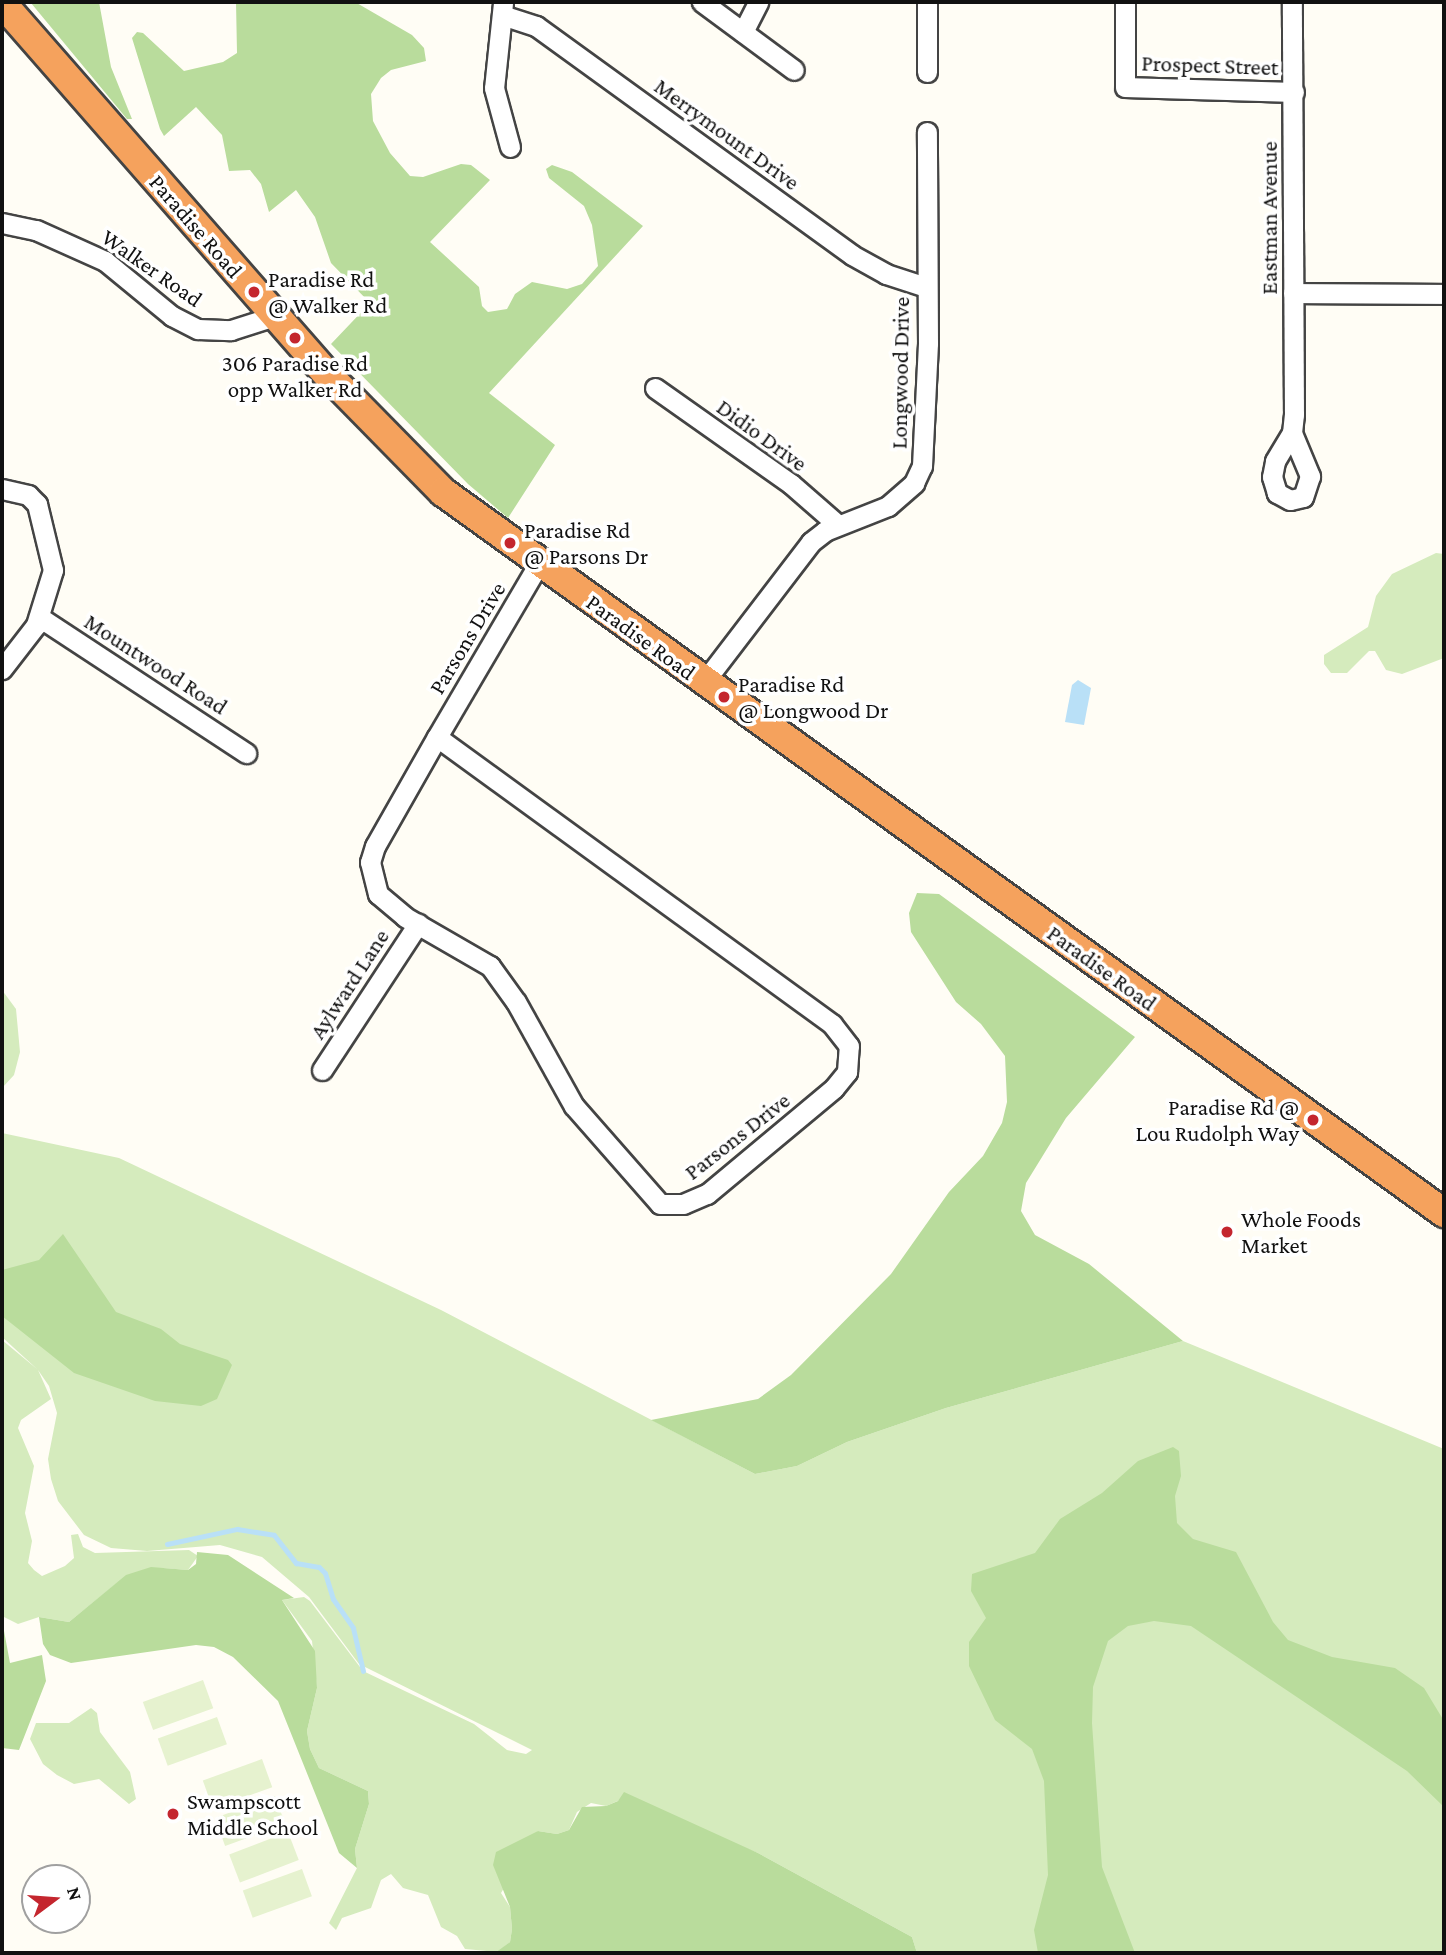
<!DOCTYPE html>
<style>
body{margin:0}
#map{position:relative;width:1446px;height:1955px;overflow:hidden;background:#fffdf5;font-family:"Crimson Pro",serif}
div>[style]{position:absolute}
.green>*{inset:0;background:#d5ebbd}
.forest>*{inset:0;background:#b9dc9c}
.pitch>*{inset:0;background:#e6f2cf;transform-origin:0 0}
.water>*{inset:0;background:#b9e0f7}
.stream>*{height:5px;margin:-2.5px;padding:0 2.5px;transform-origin:2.5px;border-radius:2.5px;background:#b9e0f7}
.roads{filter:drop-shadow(2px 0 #444) drop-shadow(-2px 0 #444) drop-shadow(0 2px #444) drop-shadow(0 -2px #444)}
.minor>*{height:19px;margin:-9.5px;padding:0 9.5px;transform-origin:9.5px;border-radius:9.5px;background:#fff}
.highway>*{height:28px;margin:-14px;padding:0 14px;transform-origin:14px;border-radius:14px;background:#f5a25d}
.dots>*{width:19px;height:19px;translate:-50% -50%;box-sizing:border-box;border:4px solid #fff;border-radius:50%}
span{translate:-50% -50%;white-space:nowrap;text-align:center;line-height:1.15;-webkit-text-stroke:7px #fff;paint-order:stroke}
.street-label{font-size:23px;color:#111}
.poi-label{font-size:23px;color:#111}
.left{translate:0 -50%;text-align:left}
.right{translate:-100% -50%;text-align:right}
.frame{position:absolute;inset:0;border:4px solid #111;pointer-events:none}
.north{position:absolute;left:21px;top:1864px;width:70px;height:70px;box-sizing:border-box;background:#fff;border:2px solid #a0a0a0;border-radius:50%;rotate:74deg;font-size:19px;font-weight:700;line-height:28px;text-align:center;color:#111}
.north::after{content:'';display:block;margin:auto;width:24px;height:32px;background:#c4262e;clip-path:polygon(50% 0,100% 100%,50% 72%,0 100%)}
</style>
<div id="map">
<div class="green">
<div style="clip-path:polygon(1436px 553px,1444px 554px,1444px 658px,1402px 674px,1386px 670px,1375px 651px,1369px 651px,1347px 673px,1331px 673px,1324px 664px,1324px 655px,1368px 627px,1376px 596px,1392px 574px)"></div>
<div style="clip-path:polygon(2px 990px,16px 1009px,20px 1052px,14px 1075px,3px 1087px)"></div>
<div style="clip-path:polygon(2px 1133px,119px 1158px,441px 1310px,755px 1474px,797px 1466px,847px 1442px,946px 1408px,1183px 1341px,1444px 1449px,1444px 1953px,917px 1953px,912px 1937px,758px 1853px,620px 1800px,606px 1806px,591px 1803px,577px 1812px,569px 1830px,557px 1834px,538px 1831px,501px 1893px,510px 1907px,512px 1929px,510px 1942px,498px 1952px,465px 1949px,457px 1936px,441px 1927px,428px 1895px,403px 1888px,391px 1874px,381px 1880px,371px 1908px,342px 1918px,336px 1930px,329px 1923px,357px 1868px,355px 1849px,369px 1804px,368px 1791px,319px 1768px,310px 1749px,307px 1731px,317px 1688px,312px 1641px,282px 1600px,304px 1597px,310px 1601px,363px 1671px,474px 1724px,507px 1750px,526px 1754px,532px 1750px,359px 1664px,309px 1597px,262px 1557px,220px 1545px,147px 1551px,111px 1548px,84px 1535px,58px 1501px,51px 1479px,48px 1459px,57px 1413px,49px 1386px,38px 1370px,51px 1399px,21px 1420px,18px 1428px,34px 1466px,25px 1513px,32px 1541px,28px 1563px,34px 1570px,42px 1576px,65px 1566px,74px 1558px,71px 1535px,78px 1534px,83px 1547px,95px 1553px,189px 1550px,198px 1556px,188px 1570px,162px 1568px,117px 1583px,69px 1622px,39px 1617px,18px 1624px,2px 1616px,2px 1340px,37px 1369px,2px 1337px)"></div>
<div style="clip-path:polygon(91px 1708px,97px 1713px,100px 1732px,130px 1772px,136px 1799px,129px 1804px,99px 1779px,74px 1784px,57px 1775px,43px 1764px,30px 1739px,36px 1723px,69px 1723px)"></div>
</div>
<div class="forest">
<div style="clip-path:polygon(99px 2px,111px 67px,132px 119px,127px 119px,31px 3px)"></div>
<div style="clip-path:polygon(236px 2px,355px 2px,412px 35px,424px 48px,426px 61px,391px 70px,381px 78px,371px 94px,373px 121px,390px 153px,410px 176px,423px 177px,461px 164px,471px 165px,490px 180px,430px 242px,479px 287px,482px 306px,488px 312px,507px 309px,515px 294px,532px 282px,567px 289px,582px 284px,598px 266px,592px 225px,584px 206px,549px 178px,546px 169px,552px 165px,572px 172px,643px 226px,489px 393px,555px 445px,508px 518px,468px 484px,331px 344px,370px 303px,331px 263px,315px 217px,296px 190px,269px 212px,261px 184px,250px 170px,229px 171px,222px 135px,196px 107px,164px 136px,160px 129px,132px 38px,137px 32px,143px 33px,184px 71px,223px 62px,237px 53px)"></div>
<div style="clip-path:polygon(917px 893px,939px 894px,1135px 1037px,1066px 1118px,1026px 1183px,1021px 1211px,1035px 1235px,1089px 1264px,1183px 1341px,946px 1408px,847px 1442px,797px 1466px,755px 1474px,651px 1420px,758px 1399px,791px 1375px,891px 1274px,949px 1192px,983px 1156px,1002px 1123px,1007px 1102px,1005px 1056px,981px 1024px,956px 1002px,911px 932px,909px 913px)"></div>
<div style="clip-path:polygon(63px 1234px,116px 1312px,161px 1329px,180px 1344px,228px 1360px,232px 1365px,217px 1399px,201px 1406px,155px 1401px,74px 1373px,2px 1316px,2px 1270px,39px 1260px)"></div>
<div style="clip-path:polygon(1173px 1447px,1179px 1451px,1181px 1476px,1175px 1496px,1177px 1523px,1193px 1539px,1236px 1552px,1273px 1622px,1288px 1640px,1332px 1657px,1395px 1668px,1424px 1688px,1444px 1721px,1444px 1807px,1407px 1771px,1191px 1626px,1154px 1621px,1128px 1626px,1108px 1641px,1093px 1687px,1092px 1723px,1102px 1867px,1135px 1953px,1038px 1953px,1034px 1930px,1048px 1875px,1044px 1781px,1032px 1749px,995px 1720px,969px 1666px,969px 1642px,986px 1618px,971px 1591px,972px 1574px,1035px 1553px,1060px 1519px,1102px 1493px,1138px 1461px)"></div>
<div style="clip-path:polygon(197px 1552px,228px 1555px,294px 1598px,282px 1600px,315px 1651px,317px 1688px,307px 1731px,310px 1749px,319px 1768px,368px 1791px,369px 1804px,355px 1849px,357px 1868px,339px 1853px,278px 1701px,233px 1657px,214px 1647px,196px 1645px,71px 1663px,50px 1655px,43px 1644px,39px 1617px,69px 1622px,126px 1575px,151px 1567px,188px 1570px,196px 1564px)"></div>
<div style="clip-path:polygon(2px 1620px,10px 1663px,42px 1655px,46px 1681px,19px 1750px,2px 1748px)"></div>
<div style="clip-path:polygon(624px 1792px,758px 1853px,912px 1937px,917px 1953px,495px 1953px,510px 1942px,512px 1929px,510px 1907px,493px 1865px,496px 1852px,538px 1831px,557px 1834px,569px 1830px,582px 1807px,606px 1806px,618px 1801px)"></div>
</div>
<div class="pitch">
<div style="left:203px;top:1680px;width:30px;height:64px;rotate:70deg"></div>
<div style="left:217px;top:1717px;width:29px;height:63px;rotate:70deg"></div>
<div style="left:262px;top:1759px;width:30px;height:63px;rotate:70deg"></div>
<div style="left:275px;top:1796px;width:30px;height:64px;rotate:70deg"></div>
<div style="left:288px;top:1832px;width:30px;height:63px;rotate:69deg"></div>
<div style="left:302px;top:1869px;width:29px;height:63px;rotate:70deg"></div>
</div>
<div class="water">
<div style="clip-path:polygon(1078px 680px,1091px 688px,1084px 725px,1065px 722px,1072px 685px)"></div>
</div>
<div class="stream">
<div style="left:167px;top:1544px;width:72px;rotate:-12.1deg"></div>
<div style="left:237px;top:1529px;width:37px;rotate:9deg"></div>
<div style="left:274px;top:1535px;width:36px;rotate:52deg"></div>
<div style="left:296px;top:1563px;width:23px;rotate:10deg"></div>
<div style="left:319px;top:1567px;width:8px;rotate:45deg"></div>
<div style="left:325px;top:1573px;width:27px;rotate:73deg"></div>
<div style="left:333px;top:1599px;width:35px;rotate:55deg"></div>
<div style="left:353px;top:1628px;width:44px;rotate:76.9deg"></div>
</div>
<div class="roads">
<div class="minor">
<div style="left:702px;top:2px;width:114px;rotate:36.5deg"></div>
<div style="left:927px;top:2px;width:70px;rotate:90deg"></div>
<div style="left:1125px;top:2px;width:85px;rotate:90deg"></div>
<div style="left:1125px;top:87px;width:169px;rotate:1.7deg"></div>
<div style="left:503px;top:3px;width:85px;rotate:96deg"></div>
<div style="left:494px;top:88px;width:61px;rotate:74.8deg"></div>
<div style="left:502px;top:15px;width:36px;rotate:18deg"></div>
<div style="left:536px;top:26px;width:390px;rotate:35.9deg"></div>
<div style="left:852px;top:255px;width:39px;rotate:29deg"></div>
<div style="left:886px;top:274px;width:42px;rotate:18deg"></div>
<div style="left:743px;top:32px;width:34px;rotate:-63deg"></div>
<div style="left:2px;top:223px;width:35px;rotate:12deg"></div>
<div style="left:36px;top:230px;width:76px;rotate:24.2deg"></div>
<div style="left:105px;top:261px;width:87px;rotate:39.4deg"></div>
<div style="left:172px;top:316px;width:29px;rotate:27deg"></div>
<div style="left:198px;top:329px;width:33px;rotate:2deg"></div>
<div style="left:231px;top:330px;width:46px;rotate:-17.7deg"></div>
<div style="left:1293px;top:293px;width:151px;rotate:0.4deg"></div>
<div style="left:655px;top:388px;width:166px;rotate:35.2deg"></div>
<div style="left:791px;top:484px;width:62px;rotate:41.1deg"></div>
<div style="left:1292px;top:433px;width:47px;rotate:67.3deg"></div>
<div style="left:1310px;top:476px;width:22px;rotate:108deg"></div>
<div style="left:1303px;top:497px;width:13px;rotate:167deg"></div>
<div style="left:1290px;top:500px;width:15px;rotate:-152deg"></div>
<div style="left:1277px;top:493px;width:17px;rotate:-107deg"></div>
<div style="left:1272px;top:477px;width:16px;rotate:-79deg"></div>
<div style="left:1275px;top:461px;width:33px;rotate:-59deg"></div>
<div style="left:1292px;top:433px;width:18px;rotate:-84deg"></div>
<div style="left:1294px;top:415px;width:413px;rotate:-90.3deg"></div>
<div style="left:2px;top:489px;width:27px;rotate:13deg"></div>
<div style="left:28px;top:495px;width:13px;rotate:45deg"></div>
<div style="left:37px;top:504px;width:68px;rotate:76.4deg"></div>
<div style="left:53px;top:570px;width:58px;rotate:107.2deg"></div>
<div style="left:36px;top:625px;width:56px;rotate:127.7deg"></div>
<div style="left:39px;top:617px;width:248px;rotate:33.3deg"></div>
<div style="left:704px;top:682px;width:176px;rotate:-52.6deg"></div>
<div style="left:811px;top:542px;width:18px;rotate:-38deg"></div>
<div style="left:825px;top:531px;width:68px;rotate:-21.6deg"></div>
<div style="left:888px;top:506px;width:35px;rotate:-41deg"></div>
<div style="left:914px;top:483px;width:19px;rotate:-65deg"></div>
<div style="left:922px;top:466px;width:123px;rotate:-87.2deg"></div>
<div style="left:928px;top:343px;width:211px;rotate:-90.3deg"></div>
<div style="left:437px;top:737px;width:125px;rotate:119.6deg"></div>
<div style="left:375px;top:846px;width:17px;rotate:107deg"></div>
<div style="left:370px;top:862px;width:33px;rotate:76deg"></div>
<div style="left:378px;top:894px;width:35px;rotate:40deg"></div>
<div style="left:405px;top:917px;width:98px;rotate:30deg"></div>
<div style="left:490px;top:966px;width:44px;rotate:54.2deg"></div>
<div style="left:516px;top:1002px;width:119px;rotate:60.9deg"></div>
<div style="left:574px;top:1106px;width:130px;rotate:48.7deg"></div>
<div style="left:660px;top:1204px;width:23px"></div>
<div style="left:683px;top:1204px;width:26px;rotate:-23deg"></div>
<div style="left:707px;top:1194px;width:165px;rotate:-39.8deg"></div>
<div style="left:834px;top:1088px;width:21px;rotate:-51deg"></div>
<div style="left:847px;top:1072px;width:26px;rotate:-86deg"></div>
<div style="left:849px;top:1046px;width:28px;rotate:-128deg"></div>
<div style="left:832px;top:1024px;width:488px;rotate:-144deg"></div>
<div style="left:437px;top:737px;width:202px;rotate:-59.6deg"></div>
<div style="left:322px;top:1070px;width:175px;rotate:-56.7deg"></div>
</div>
<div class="highway">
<div style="left:2px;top:3px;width:492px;rotate:48.8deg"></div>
<div style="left:326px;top:373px;width:167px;rotate:45.5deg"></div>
<div style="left:443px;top:492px;width:1234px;rotate:35.76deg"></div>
</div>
</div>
<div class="dots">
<div style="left:254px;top:292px;background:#c4262e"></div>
<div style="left:295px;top:338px;background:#c4262e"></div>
<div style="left:510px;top:543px;background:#c4262e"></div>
<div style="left:724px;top:697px;background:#c4262e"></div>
<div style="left:1313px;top:1120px;background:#c4262e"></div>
<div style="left:1227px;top:1232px;background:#c4262e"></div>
<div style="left:173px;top:1814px;background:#c4262e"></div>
</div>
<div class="street-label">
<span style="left:1210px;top:65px;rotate:2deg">Prospect Street</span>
<span style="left:727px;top:134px;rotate:36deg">Merrymount Drive</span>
<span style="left:1269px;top:218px;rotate:-90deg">Eastman Avenue</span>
<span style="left:196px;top:226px;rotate:49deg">Paradise Road</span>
<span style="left:152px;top:268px;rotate:35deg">Walker Road</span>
<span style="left:900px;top:373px;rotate:-89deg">Longwood Drive</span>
<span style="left:762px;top:435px;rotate:36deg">Didio Drive</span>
<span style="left:641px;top:637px;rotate:36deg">Paradise Road</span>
<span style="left:467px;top:638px;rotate:-59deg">Parsons Drive</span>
<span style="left:156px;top:664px;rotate:33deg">Mountwood Road</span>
<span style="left:1102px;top:968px;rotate:36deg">Paradise Road</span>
<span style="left:349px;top:984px;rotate:-57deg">Aylward Lane</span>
<span style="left:737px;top:1136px;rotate:-38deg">Parsons Drive</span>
</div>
<div class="poi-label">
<span class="left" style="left:268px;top:292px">Paradise Rd<br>@ Walker Rd</span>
<span style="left:295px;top:376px">306 Paradise Rd<br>opp Walker Rd</span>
<span class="left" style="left:524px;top:543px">Paradise Rd<br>@ Parsons Dr</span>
<span class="left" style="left:738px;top:697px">Paradise Rd<br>@ Longwood Dr</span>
<span class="right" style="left:1299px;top:1120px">Paradise Rd @<br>Lou Rudolph Way</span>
<span class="left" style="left:1241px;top:1232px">Whole Foods<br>Market</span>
<span class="left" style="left:187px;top:1814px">Swampscott<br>Middle School</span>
</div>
<div class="frame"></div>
<div class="north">N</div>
</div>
